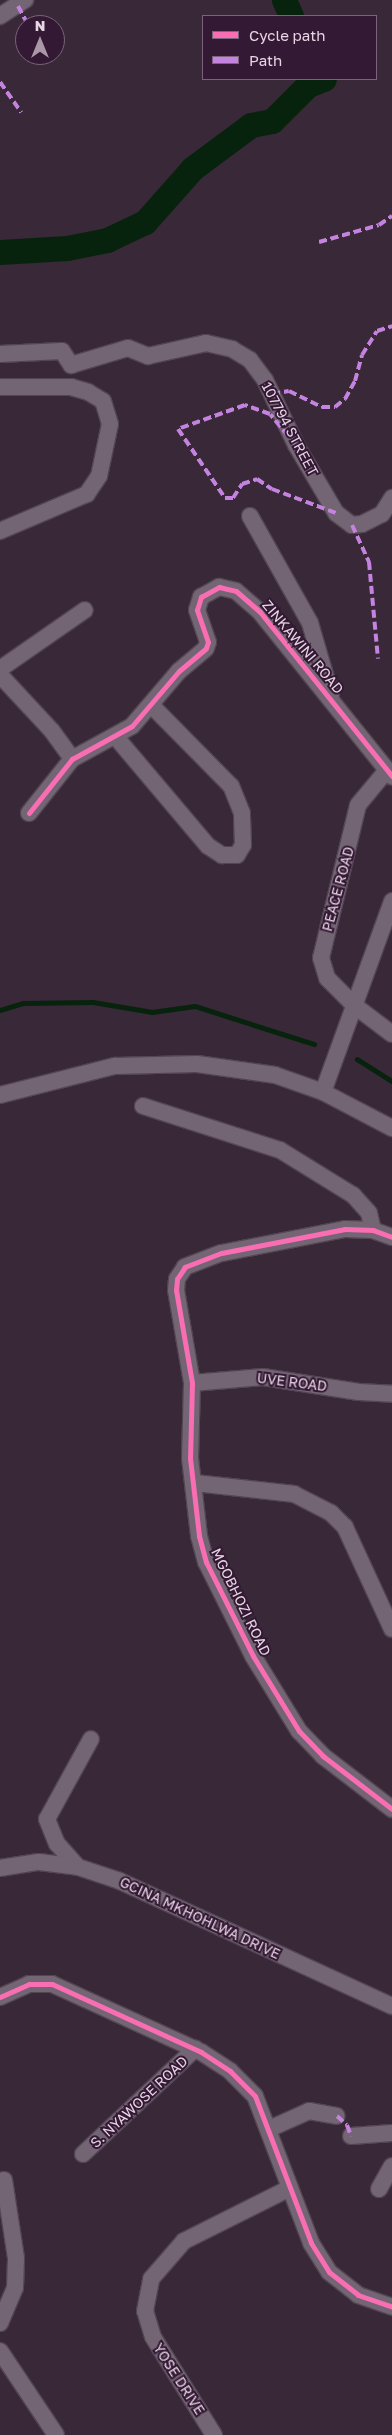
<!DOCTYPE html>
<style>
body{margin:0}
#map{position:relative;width:392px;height:2435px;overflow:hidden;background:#382838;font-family:"Golos Text",sans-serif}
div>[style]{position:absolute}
.stream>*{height:4.5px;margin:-2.25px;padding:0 2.25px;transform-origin:2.25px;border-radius:2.25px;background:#08230d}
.river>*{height:25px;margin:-12.5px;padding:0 12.5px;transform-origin:12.5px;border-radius:12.5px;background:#08230d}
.roads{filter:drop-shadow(1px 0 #534553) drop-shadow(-1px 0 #534553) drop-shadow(0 1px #534553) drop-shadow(0 -1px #534553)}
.minor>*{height:16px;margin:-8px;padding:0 8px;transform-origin:8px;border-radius:8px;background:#736573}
.quiet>*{height:4px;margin-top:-2px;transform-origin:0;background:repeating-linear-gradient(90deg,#c483df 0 8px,transparent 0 12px)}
.cycleway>*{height:5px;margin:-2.5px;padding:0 2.5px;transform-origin:2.5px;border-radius:2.5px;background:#f96db3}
span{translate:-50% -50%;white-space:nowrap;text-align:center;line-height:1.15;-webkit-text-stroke:4px #331933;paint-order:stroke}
.street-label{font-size:14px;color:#e7d5e6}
.legend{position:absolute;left:202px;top:15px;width:175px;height:65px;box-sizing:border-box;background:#331933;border:1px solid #7b647b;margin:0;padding:6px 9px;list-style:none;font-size:15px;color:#e7d5e6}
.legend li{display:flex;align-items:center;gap:10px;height:25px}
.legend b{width:25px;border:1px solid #7b647b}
.north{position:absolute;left:15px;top:15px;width:50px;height:50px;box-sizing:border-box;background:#331933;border:1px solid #7b647b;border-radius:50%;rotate:0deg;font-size:14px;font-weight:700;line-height:20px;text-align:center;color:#e7d5e6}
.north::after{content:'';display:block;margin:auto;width:18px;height:22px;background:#aa98a9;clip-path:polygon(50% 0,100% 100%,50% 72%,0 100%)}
</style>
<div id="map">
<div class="stream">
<div style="left:0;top:1010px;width:24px;rotate:-17deg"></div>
<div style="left:23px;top:1003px;width:70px;rotate:-0.8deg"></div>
<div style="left:93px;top:1002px;width:60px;rotate:9.6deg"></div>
<div style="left:152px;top:1012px;width:43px;rotate:-7.9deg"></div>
<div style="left:195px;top:1006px;width:125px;rotate:17.7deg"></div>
<div style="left:357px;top:1059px;width:41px;rotate:32.2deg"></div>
</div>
<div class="river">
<div style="left:284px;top:0;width:17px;rotate:66deg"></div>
<div style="left:0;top:252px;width:67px;rotate:-3.4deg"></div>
<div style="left:67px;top:248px;width:41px;rotate:-11.3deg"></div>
<div style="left:107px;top:240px;width:42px;rotate:-25.3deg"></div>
<div style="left:145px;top:222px;width:72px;rotate:-48.4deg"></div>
<div style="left:193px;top:168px;width:72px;rotate:-36.6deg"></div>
<div style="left:251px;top:125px;width:21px;rotate:-11deg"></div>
<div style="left:272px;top:121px;width:51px;rotate:-45deg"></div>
<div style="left:308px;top:85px;width:17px;rotate:-21deg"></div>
</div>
<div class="roads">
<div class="minor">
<div style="left:0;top:16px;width:30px;rotate:-33deg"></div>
<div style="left:0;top:354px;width:62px;rotate:-2.8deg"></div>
<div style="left:62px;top:351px;width:17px;rotate:57deg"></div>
<div style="left:71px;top:365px;width:59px;rotate:-16.6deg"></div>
<div style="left:128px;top:348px;width:22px;rotate:22deg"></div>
<div style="left:148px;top:356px;width:59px;rotate:-12.6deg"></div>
<div style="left:206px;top:343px;width:27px;rotate:13deg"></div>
<div style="left:232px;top:349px;width:21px;rotate:31deg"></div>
<div style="left:250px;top:360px;width:25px;rotate:53deg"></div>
<div style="left:265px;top:380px;width:72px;rotate:64.5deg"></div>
<div style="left:296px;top:445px;width:79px;rotate:59.5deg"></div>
<div style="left:336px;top:513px;width:20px;rotate:37deg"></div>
<div style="left:352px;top:525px;width:10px;rotate:-6deg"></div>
<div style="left:362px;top:524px;width:22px;rotate:-27deg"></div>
<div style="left:382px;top:514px;width:19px;rotate:-58deg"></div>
<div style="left:0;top:387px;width:71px"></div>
<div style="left:71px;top:387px;width:18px;rotate:16deg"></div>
<div style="left:88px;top:392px;width:17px;rotate:31deg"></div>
<div style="left:103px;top:401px;width:24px;rotate:73deg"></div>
<div style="left:110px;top:424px;width:53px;rotate:101.9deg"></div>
<div style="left:99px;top:476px;width:22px;rotate:124deg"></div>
<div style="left:87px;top:494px;width:95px;rotate:157deg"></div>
<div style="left:250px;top:516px;width:123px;rotate:60.7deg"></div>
<div style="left:310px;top:623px;width:75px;rotate:73.7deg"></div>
<div style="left:0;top:669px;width:103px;rotate:-34.8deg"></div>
<div style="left:0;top:675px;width:76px;rotate:47.1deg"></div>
<div style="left:52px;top:731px;width:34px;rotate:54deg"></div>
<div style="left:115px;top:736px;width:144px;rotate:49.8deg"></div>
<div style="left:208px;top:846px;width:17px;rotate:33deg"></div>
<div style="left:222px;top:855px;width:15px"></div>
<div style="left:237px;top:855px;width:12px;rotate:-59deg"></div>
<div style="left:243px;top:845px;width:32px;rotate:-92deg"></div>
<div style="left:242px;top:813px;width:29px;rotate:-112deg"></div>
<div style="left:231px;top:786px;width:114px;rotate:-134.6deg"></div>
<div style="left:387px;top:770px;width:45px;rotate:129.6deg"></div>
<div style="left:358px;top:805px;width:157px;rotate:103.6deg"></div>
<div style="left:321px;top:958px;width:21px;rotate:73deg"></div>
<div style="left:327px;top:978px;width:40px;rotate:45deg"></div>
<div style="left:355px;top:1006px;width:46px;rotate:37.1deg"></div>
<div style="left:29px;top:813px;width:69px;rotate:-51.5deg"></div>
<div style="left:72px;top:759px;width:68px;rotate:-28.8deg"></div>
<div style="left:132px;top:726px;width:72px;rotate:-49.5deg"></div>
<div style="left:179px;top:671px;width:35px;rotate:-40deg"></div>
<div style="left:206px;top:648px;width:6px;rotate:-72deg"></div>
<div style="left:208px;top:642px;width:34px;rotate:-109deg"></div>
<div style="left:197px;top:610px;width:14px;rotate:-73deg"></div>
<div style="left:201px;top:597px;width:21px;rotate:-29deg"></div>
<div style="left:219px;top:587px;width:17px;rotate:13deg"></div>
<div style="left:236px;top:591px;width:32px;rotate:41deg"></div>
<div style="left:260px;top:612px;width:211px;rotate:51.2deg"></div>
<div style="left:323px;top:1092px;width:203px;rotate:-70.1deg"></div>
<div style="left:0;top:1095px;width:119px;rotate:-14.2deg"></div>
<div style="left:115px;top:1066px;width:82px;rotate:-1.4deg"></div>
<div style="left:197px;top:1064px;width:79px;rotate:8deg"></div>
<div style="left:275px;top:1075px;width:51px;rotate:19.5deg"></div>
<div style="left:323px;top:1092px;width:78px;rotate:27.6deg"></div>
<div style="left:143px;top:1106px;width:144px;rotate:17.8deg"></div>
<div style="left:280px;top:1150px;width:86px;rotate:31.7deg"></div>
<div style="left:353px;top:1195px;width:24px;rotate:48deg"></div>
<div style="left:369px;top:1213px;width:17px;rotate:77deg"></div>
<div style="left:392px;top:1237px;width:20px;rotate:-160deg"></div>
<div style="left:373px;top:1230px;width:28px;rotate:-178deg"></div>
<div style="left:345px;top:1229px;width:126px;rotate:169deg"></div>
<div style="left:221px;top:1253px;width:39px;rotate:159deg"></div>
<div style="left:185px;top:1267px;width:14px;rotate:124deg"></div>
<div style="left:177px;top:1279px;width:11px;rotate:95deg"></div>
<div style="left:176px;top:1290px;width:94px;rotate:80.2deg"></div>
<div style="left:192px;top:1383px;width:75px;rotate:91.5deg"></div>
<div style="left:190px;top:1458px;width:79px;rotate:83.4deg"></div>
<div style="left:199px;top:1536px;width:27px;rotate:75deg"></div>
<div style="left:206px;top:1562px;width:105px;rotate:63.4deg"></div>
<div style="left:253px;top:1656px;width:88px;rotate:58.5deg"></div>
<div style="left:299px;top:1731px;width:35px;rotate:46deg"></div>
<div style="left:323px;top:1756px;width:87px;rotate:37.5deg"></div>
<div style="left:192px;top:1383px;width:71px;rotate:-4.8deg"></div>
<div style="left:263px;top:1377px;width:97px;rotate:8.9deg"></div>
<div style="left:359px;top:1392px;width:33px;rotate:3deg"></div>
<div style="left:195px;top:1483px;width:100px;rotate:6.3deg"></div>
<div style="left:294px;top:1494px;width:42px;rotate:27.2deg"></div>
<div style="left:331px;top:1513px;width:20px;rotate:45deg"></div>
<div style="left:345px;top:1527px;width:112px;rotate:65.3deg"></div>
<div style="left:78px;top:1867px;width:31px;rotate:-132deg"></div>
<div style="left:57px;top:1844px;width:27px;rotate:-112deg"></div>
<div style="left:47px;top:1819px;width:91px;rotate:-61.2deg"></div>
<div style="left:0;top:1868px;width:39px;rotate:-9deg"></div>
<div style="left:39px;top:1862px;width:39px;rotate:7deg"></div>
<div style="left:78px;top:1867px;width:44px;rotate:18.4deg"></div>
<div style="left:120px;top:1881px;width:299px;rotate:24.7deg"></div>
<div style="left:0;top:1997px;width:32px;rotate:-24deg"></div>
<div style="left:29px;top:1984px;width:23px"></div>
<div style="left:52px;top:1984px;width:164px;rotate:24.5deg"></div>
<div style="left:201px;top:2052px;width:35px;rotate:33deg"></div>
<div style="left:230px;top:2071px;width:35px;rotate:45deg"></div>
<div style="left:255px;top:2096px;width:157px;rotate:69.1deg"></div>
<div style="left:311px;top:2243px;width:34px;rotate:58deg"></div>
<div style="left:329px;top:2272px;width:37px;rotate:38deg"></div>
<div style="left:358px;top:2295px;width:36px;rotate:19deg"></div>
<div style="left:269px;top:2129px;width:44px;rotate:-24.2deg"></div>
<div style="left:309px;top:2111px;width:28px;rotate:10deg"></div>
<div style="left:351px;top:2136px;width:41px;rotate:-4.2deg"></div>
<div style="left:83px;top:2154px;width:154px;rotate:-43.2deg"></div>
<div style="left:379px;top:2189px;width:26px;rotate:-61deg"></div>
<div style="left:0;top:2323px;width:38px;rotate:-67deg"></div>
<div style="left:15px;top:2288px;width:30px;rotate:-88deg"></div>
<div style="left:16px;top:2258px;width:79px;rotate:-98.7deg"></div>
<div style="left:0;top:2351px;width:101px;rotate:56.3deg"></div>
<div style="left:214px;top:2435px;width:115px;rotate:-121.9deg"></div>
<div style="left:153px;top:2337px;width:27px;rotate:-107deg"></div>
<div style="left:145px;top:2311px;width:33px;rotate:-79deg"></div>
<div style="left:151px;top:2279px;width:50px;rotate:-49deg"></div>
<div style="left:184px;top:2241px;width:116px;rotate:-26.6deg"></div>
</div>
</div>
<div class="quiet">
<div style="left:18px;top:6px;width:21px;rotate:62deg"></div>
<div style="left:0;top:82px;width:37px;rotate:55deg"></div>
<div style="left:319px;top:242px;width:62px;rotate:-15.8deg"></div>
<div style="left:379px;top:225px;width:16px;rotate:-35deg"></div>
<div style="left:272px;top:394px;width:17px;rotate:-10deg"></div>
<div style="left:289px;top:391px;width:37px;rotate:26deg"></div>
<div style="left:322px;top:407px;width:13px"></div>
<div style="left:335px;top:407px;width:13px;rotate:-39deg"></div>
<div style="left:345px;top:399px;width:21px;rotate:-61deg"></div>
<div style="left:355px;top:381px;width:27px;rotate:-75deg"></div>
<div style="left:362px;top:355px;width:28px;rotate:-58deg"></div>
<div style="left:377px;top:331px;width:16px;rotate:-18deg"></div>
<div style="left:296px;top:445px;width:40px;rotate:-130deg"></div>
<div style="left:270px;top:414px;width:27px;rotate:-160deg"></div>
<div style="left:245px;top:405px;width:71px;rotate:160.3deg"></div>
<div style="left:178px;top:429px;width:83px;rotate:55.7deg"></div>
<div style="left:225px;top:498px;width:8px"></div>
<div style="left:233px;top:498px;width:17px;rotate:-57deg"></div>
<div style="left:242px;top:484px;width:16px;rotate:-18deg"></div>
<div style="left:257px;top:479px;width:18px;rotate:34deg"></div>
<div style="left:272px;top:489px;width:68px;rotate:20.6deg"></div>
<div style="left:352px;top:525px;width:41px;rotate:65.3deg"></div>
<div style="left:369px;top:562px;width:97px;rotate:84.7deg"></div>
<div style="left:337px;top:2116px;width:13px;rotate:42deg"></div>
<div style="left:347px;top:2125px;width:12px;rotate:70deg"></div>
</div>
<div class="cycleway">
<div style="left:29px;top:813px;width:69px;rotate:-51.5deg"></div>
<div style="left:72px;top:759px;width:68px;rotate:-28.8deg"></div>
<div style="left:132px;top:726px;width:72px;rotate:-49.5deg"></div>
<div style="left:179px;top:671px;width:35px;rotate:-40deg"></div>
<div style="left:206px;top:648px;width:6px;rotate:-72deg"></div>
<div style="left:208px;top:642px;width:34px;rotate:-109deg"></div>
<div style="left:197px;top:610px;width:14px;rotate:-73deg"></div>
<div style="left:201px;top:597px;width:21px;rotate:-29deg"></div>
<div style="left:219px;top:587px;width:17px;rotate:13deg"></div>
<div style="left:236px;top:591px;width:32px;rotate:41deg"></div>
<div style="left:260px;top:612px;width:211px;rotate:51.2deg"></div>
<div style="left:392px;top:1237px;width:20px;rotate:-160deg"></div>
<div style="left:373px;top:1230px;width:28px;rotate:-178deg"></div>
<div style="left:345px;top:1229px;width:126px;rotate:169deg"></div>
<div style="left:221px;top:1253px;width:39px;rotate:159deg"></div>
<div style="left:185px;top:1267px;width:14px;rotate:124deg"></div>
<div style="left:177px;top:1279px;width:11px;rotate:95deg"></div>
<div style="left:176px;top:1290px;width:94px;rotate:80.2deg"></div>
<div style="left:192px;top:1383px;width:75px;rotate:91.5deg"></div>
<div style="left:190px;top:1458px;width:79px;rotate:83.4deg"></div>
<div style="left:199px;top:1536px;width:27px;rotate:75deg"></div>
<div style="left:206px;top:1562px;width:105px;rotate:63.4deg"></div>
<div style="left:253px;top:1656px;width:88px;rotate:58.5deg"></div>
<div style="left:299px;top:1731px;width:35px;rotate:46deg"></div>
<div style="left:323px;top:1756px;width:87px;rotate:37.5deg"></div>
<div style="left:0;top:1997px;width:32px;rotate:-24deg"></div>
<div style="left:29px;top:1984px;width:23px"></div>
<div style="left:52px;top:1984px;width:164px;rotate:24.5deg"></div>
<div style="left:201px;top:2052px;width:35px;rotate:33deg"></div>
<div style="left:230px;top:2071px;width:35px;rotate:45deg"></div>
<div style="left:255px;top:2096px;width:157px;rotate:69.1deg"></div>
<div style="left:311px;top:2243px;width:34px;rotate:58deg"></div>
<div style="left:329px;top:2272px;width:37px;rotate:38deg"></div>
<div style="left:358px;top:2295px;width:36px;rotate:19deg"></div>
</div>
<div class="street-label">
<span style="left:290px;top:429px;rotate:62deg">107794 STREET</span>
<span style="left:303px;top:647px;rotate:50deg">ZINKAWINI ROAD</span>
<span style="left:338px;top:889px;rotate:-75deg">PEACE ROAD</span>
<span style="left:292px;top:1382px;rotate:7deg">UVE ROAD</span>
<span style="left:241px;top:1602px;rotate:64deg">MGOBHOZI ROAD</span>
<span style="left:200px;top:1918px;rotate:25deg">GCINA MKHOHLWA DRIVE</span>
<span style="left:139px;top:2102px;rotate:-43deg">S. NYAWOSE ROAD</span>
<span style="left:179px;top:2379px;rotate:57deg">YOSE DRIVE</span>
</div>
<ul class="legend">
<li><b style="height:6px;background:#f96db3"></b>Cycle path</li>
<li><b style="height:6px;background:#c483df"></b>Path</li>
</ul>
<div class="north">N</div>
</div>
